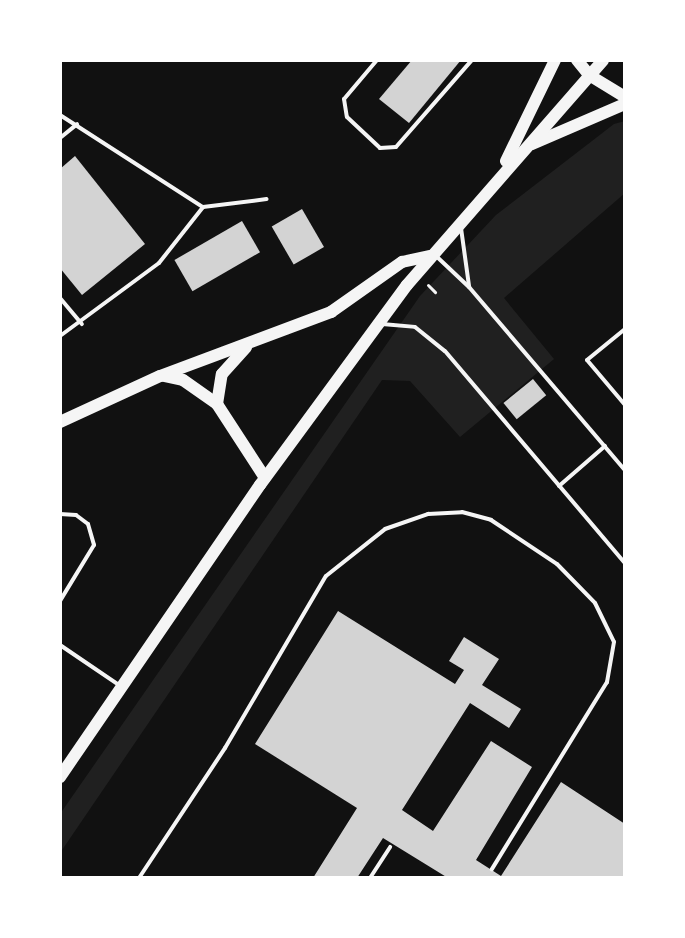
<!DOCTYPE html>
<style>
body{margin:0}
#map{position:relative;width:685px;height:938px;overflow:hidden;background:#111;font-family:"Archivo Narrow",sans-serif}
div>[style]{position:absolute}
.green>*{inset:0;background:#202020}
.building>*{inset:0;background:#d3d3d3;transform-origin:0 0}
.path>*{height:3px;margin:-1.5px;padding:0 1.5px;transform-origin:1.5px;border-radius:1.5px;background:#f5f5f5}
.service>*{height:4px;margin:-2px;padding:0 2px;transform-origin:2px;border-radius:2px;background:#f5f5f5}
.secondary>*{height:12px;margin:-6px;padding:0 6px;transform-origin:6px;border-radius:6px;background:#f5f5f5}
.primary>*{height:12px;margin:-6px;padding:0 6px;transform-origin:6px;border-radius:6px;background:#f5f5f5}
span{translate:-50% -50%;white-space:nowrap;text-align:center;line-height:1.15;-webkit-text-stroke:6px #fff;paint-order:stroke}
.frame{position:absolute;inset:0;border:62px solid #fff;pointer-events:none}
</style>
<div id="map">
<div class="green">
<div style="clip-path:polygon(625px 121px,625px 193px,504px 298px,554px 359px,460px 437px,410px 381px,382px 380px,60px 853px,60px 814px,420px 296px,496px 215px,614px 124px)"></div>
</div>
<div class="building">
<div style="clip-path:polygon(412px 60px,461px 60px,409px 123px,379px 99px)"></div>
<div style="clip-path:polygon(75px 156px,145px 244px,82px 295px,60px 268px,60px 169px)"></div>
<div style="left:302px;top:209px;width:44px;height:35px;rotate:60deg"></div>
<div style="left:242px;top:221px;width:36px;height:78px;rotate:60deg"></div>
<div style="left:533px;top:379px;width:21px;height:38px;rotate:51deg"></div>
<div style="clip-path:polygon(338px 611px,455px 684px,464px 670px,449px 661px,464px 637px,499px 659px,482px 685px,521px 709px,509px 728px,470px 703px,402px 810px,433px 831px,491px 741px,532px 767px,476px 860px,501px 876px,561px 782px,625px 824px,625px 878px,448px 878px,383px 838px,357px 878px,313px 878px,357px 808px,255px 744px)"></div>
</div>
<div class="path">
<div style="left:428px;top:285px;width:10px;rotate:45deg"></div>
</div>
<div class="service">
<div style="left:377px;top:60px;width:51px;rotate:130.2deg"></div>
<div style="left:344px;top:99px;width:18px;rotate:81deg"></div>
<div style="left:347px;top:117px;width:45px;rotate:43.2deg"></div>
<div style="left:380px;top:148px;width:16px;rotate:-4deg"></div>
<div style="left:396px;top:147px;width:116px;rotate:-48.9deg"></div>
<div style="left:60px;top:115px;width:170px;rotate:32.8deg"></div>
<div style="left:203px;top:207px;width:64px;rotate:-7.1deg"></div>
<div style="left:60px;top:138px;width:22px;rotate:-39deg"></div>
<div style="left:461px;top:228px;width:59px;rotate:82.1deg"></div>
<div style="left:435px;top:255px;width:47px;rotate:43.3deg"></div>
<div style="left:469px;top:287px;width:240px;rotate:49.6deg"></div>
<div style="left:60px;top:298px;width:34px;rotate:50deg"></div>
<div style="left:382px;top:324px;width:33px;rotate:5deg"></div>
<div style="left:415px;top:327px;width:38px;rotate:39deg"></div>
<div style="left:445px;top:351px;width:278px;rotate:49.7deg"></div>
<div style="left:625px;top:329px;width:49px;rotate:140.8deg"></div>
<div style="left:587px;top:360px;width:59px;rotate:49.8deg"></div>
<div style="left:60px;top:336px;width:123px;rotate:-36.4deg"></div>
<div style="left:159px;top:263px;width:71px;rotate:-51.8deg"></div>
<div style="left:559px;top:486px;width:61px;rotate:-41deg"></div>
<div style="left:60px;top:514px;width:16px;rotate:4deg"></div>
<div style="left:76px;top:515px;width:15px;rotate:37deg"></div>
<div style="left:88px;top:524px;width:22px;rotate:74deg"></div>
<div style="left:94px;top:545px;width:66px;rotate:121.3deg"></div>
<div style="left:60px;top:645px;width:71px;rotate:34.1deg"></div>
<div style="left:139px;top:878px;width:156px;rotate:-56.5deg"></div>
<div style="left:225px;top:748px;width:199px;rotate:-59.6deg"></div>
<div style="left:326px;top:576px;width:75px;rotate:-38.5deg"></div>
<div style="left:385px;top:529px;width:46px;rotate:-19.2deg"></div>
<div style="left:428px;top:514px;width:34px;rotate:-3deg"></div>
<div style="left:462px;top:512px;width:30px;rotate:15deg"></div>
<div style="left:491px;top:520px;width:79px;rotate:33.7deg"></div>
<div style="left:557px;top:564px;width:54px;rotate:45.7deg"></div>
<div style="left:595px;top:603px;width:43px;rotate:64deg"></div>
<div style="left:614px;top:642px;width:41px;rotate:99.9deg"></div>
<div style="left:607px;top:682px;width:220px;rotate:121.6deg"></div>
<div style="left:370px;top:878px;width:37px;rotate:-57deg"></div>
</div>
<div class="secondary">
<div style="left:164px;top:376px;width:19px;rotate:12deg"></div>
<div style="left:183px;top:380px;width:42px;rotate:35.2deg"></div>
<div style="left:217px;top:404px;width:88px;rotate:57deg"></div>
<div style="left:217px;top:404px;width:30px;rotate:-81deg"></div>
<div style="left:222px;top:374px;width:36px;rotate:-48deg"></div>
<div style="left:60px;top:422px;width:110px;rotate:-24.7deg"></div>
<div style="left:160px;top:376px;width:183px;rotate:-20.5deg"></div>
<div style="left:331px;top:312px;width:87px;rotate:-35.2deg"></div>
<div style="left:402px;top:262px;width:29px;rotate:-12deg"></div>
</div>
<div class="primary">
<div style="left:577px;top:60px;width:19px;rotate:51deg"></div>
<div style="left:589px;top:75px;width:42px;rotate:31.4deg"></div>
<div style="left:532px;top:144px;width:101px;rotate:-23.3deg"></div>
<div style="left:506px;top:161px;width:112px;rotate:-64.1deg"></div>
<div style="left:60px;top:777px;width:354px;rotate:-55.6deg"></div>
<div style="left:260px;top:485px;width:248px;rotate:-53.7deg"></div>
<div style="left:407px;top:285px;width:298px;rotate:-48.9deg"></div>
</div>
<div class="frame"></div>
</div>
